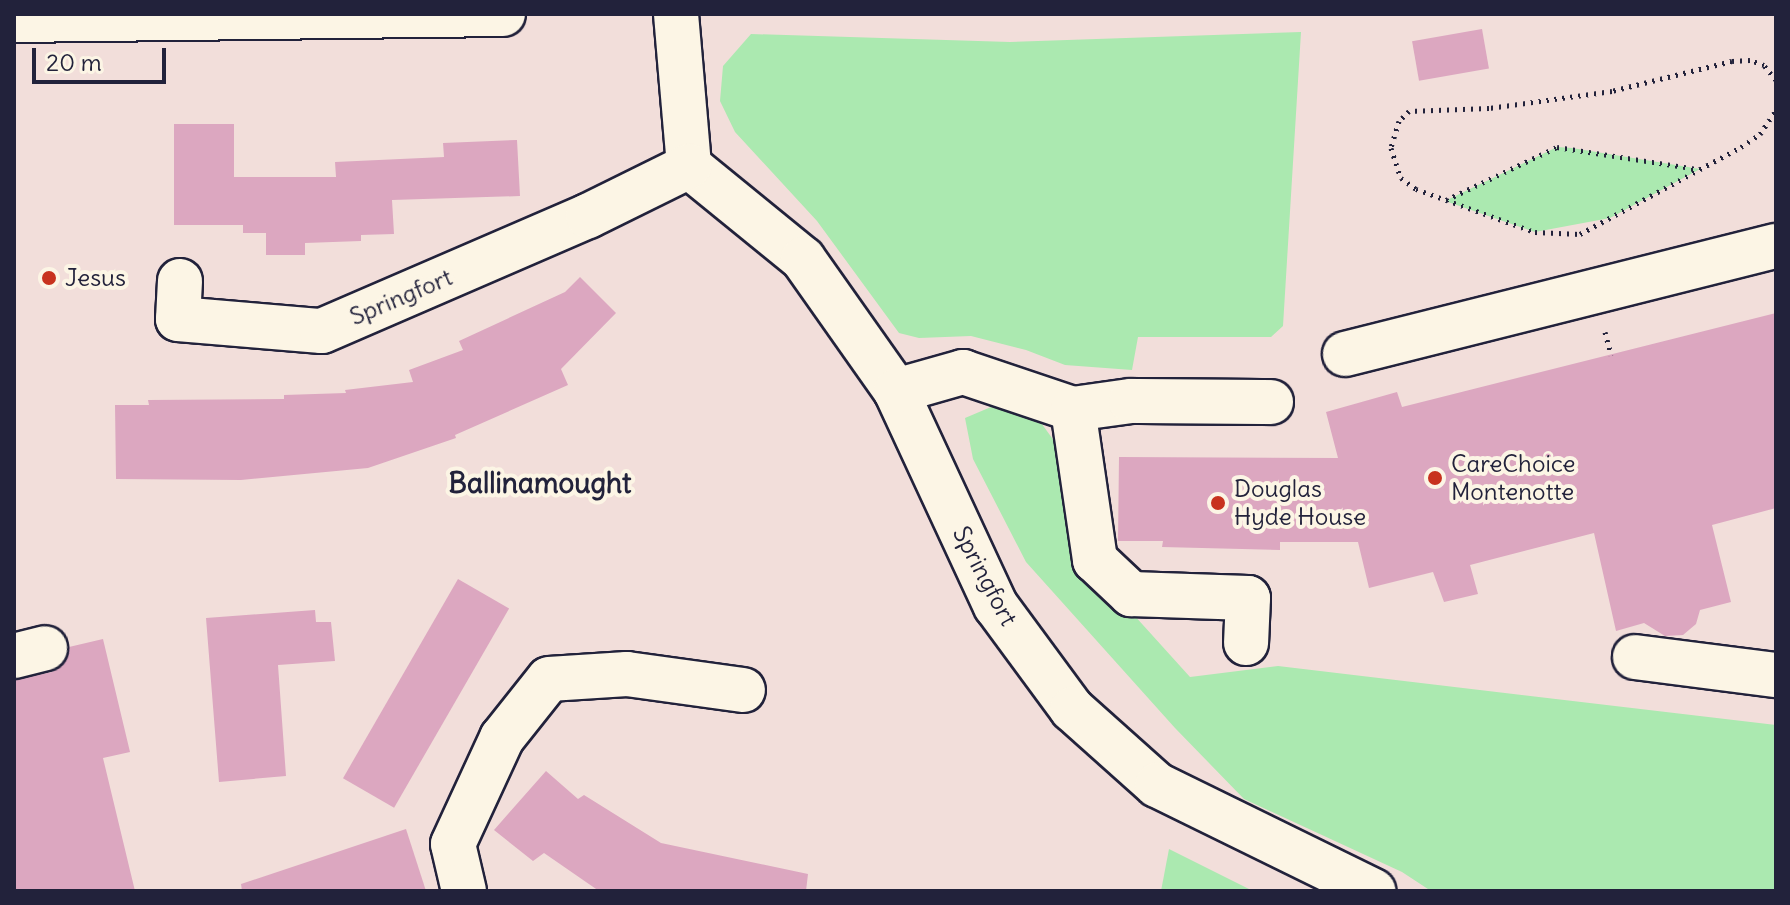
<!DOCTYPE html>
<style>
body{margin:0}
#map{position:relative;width:1790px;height:905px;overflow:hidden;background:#f2deda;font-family:Delius,sans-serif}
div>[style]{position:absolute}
.green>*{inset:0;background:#abe9b0}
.building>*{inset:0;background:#dca7c0;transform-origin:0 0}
.path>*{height:5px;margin-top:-2.5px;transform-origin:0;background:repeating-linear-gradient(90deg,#22223b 0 2px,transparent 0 8px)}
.roads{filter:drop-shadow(2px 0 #22223b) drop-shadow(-2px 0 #22223b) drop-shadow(0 2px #22223b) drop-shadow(0 -2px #22223b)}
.minor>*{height:44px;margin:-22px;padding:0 22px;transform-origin:22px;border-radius:22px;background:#fcf5e5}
.dots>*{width:22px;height:22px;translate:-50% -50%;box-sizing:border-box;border:4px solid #fcf5e5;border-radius:50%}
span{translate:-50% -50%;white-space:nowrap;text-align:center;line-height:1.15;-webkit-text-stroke:8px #fcf5e5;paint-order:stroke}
.poi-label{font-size:24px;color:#22223b}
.left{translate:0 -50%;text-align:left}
.street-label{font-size:24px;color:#22223b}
.quarter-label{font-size:28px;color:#22223b;font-weight:700}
.frame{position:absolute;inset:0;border:16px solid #22223b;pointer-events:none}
.scale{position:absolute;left:32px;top:48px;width:134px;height:36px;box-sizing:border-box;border:4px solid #22223b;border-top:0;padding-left:10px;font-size:24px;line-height:28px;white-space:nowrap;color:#22223b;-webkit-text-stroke:6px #fcf5e5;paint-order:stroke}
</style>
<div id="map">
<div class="green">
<div style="clip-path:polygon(1301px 32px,1283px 326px,1271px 337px,1138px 337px,1132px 370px,1065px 365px,1026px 350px,971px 336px,919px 338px,899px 333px,817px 221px,735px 132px,720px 101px,723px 66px,751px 34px,1010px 42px)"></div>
<div style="clip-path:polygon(1557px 147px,1572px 148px,1700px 169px,1610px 218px,1535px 232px,1445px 201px)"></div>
<div style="clip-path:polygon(991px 407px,1039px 420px,1073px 467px,1077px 552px,1190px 677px,1278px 666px,1776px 725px,1776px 891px,1431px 891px,1402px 872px,1244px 799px,1175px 728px,1026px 562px,973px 459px,965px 418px)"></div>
<div style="clip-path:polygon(1169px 849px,1253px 891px,1161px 891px)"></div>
</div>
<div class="building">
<div style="left:1482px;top:29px;width:40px;height:71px;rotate:80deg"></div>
<div style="clip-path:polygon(174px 124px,234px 124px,234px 177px,336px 177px,335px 162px,444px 157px,443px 143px,517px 140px,520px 196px,392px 200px,394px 234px,361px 235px,361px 241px,305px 243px,305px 255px,266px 255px,266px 233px,243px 233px,243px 225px,174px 225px)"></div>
<div style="clip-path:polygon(580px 277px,616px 313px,561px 369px,568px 385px,455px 435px,456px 438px,368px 468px,241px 480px,116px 479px,115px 405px,149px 405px,148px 400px,284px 399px,284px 395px,346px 393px,345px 390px,413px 382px,409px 370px,463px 350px,459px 341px,565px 292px)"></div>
<div style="clip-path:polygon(1776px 313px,1776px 508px,1712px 525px,1731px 602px,1700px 610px,1696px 624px,1683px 635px,1665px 636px,1644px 623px,1616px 631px,1594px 533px,1470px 565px,1478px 594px,1444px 602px,1433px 572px,1369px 588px,1358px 542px,1280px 542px,1280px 550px,1162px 547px,1163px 541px,1118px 541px,1119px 457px,1338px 458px,1326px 412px,1397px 392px,1402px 407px)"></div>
<div style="left:458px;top:579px;width:59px;height:230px;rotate:30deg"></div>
<div style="clip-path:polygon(315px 610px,316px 622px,331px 622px,335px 661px,278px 665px,286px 776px,219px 782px,206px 618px)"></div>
<div style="clip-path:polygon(103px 639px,130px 752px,103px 758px,135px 891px,14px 891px,14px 680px,52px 672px,63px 665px,69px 647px)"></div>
<div style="clip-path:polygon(546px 771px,578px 799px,584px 795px,661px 843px,808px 874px,806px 891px,599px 891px,544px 853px,533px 861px,494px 830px)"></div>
<div style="clip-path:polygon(406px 829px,426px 891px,242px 891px,241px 884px)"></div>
</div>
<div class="path">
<div style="left:1776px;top:80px;width:19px;rotate:-129deg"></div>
<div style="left:1764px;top:65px;width:15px;rotate:-160deg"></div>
<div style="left:1750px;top:60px;width:18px;rotate:177deg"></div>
<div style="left:1732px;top:61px;width:124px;rotate:166deg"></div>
<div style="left:1612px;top:91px;width:124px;rotate:172.1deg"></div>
<div style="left:1489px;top:108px;width:80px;rotate:177.9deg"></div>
<div style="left:1409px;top:111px;width:14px;rotate:135deg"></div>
<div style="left:1399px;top:121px;width:28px;rotate:107deg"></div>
<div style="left:1391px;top:148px;width:32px;rotate:72deg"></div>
<div style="left:1401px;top:178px;width:19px;rotate:36deg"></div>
<div style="left:1416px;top:189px;width:127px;rotate:19.9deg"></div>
<div style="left:1535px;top:232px;width:45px;rotate:2.5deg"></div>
<div style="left:1580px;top:234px;width:183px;rotate:-28.4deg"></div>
<div style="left:1741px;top:147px;width:23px;rotate:-34deg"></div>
<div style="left:1760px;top:134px;width:29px;rotate:-56deg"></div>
<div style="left:1446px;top:200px;width:123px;rotate:-25.5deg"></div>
<div style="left:1557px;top:147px;width:143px;rotate:8.9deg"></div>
<div style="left:1605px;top:332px;width:24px;rotate:75deg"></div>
</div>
<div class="roads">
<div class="minor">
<div style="left:676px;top:14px;width:153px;rotate:85.1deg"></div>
<div style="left:689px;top:166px;width:147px;rotate:39.2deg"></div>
<div style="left:803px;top:259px;width:161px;rotate:54.8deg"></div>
<div style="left:896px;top:391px;width:237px;rotate:65.1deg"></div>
<div style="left:996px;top:606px;width:128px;rotate:53.6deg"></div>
<div style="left:1072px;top:709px;width:114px;rotate:41.8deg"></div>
<div style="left:1157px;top:785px;width:241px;rotate:26.1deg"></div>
<div style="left:14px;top:20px;width:489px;rotate:-0.7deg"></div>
<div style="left:180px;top:281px;width:38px;rotate:93deg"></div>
<div style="left:178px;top:319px;width:144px;rotate:4.8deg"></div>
<div style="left:322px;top:331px;width:290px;rotate:-23.4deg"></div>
<div style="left:588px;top:216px;width:113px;rotate:-26.3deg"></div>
<div style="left:1345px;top:354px;width:444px;rotate:-14.1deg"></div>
<div style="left:896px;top:391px;width:70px;rotate:-15.8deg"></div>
<div style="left:963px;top:372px;width:116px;rotate:18.6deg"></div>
<div style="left:1073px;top:409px;width:59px;rotate:-7.9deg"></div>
<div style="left:1131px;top:401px;width:140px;rotate:0.4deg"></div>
<div style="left:1073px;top:409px;width:153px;rotate:81.7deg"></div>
<div style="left:1095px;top:560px;width:50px;rotate:43.4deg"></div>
<div style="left:1131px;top:594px;width:117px;rotate:2deg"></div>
<div style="left:1248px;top:598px;width:45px;rotate:92.5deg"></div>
<div style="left:14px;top:656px;width:32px;rotate:-14deg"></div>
<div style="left:1635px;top:657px;width:142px;rotate:7.3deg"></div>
<div style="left:464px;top:891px;width:48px;rotate:-103.2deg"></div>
<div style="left:453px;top:844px;width:117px;rotate:-65.2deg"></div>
<div style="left:502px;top:738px;width:75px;rotate:-51.5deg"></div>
<div style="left:549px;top:679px;width:78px;rotate:-3.7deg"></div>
<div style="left:627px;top:674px;width:117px;rotate:7.9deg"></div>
</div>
</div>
<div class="dots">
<div style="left:49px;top:278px;background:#c8321e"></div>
<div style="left:1435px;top:478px;background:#c8321e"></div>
<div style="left:1218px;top:503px;background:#c8321e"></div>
</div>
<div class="poi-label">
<span class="left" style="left:65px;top:278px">Jesus</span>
<span class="left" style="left:1451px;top:478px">CareChoice<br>Montenotte</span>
<span class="left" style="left:1234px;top:503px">Douglas<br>Hyde House</span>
</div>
<div class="street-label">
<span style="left:401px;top:297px;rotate:-23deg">Springfort</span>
<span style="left:985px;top:576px;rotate:62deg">Springfort</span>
</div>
<div class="quarter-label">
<span style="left:540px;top:483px">Ballinamought</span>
</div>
<div class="frame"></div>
<div class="scale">20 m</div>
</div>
